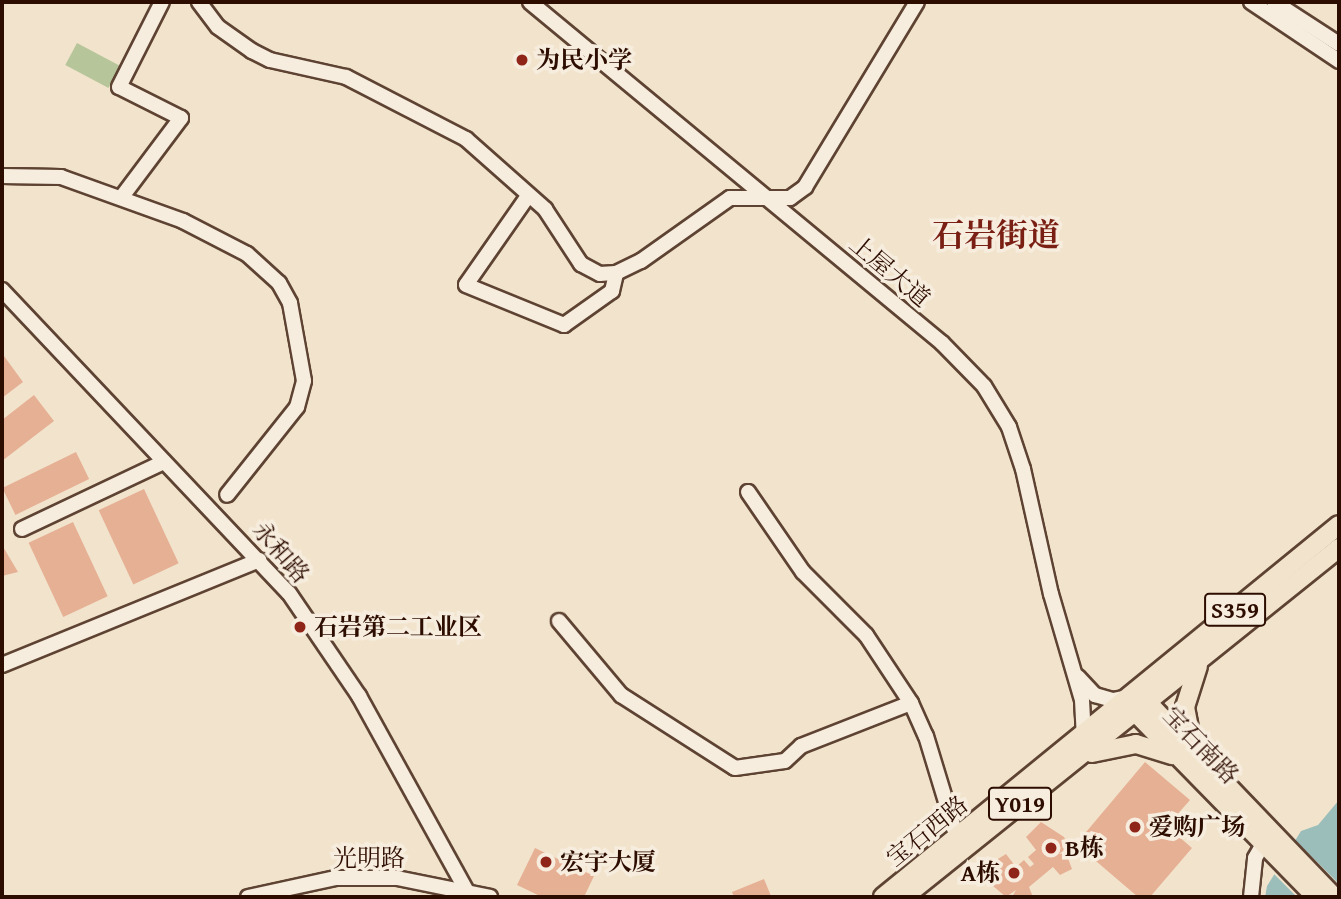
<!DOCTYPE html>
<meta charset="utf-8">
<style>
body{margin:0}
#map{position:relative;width:1341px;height:899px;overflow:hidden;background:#f2e4cc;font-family:"Gentium Book Plus","Noto Serif SC",serif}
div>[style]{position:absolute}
.green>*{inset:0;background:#b7c59a;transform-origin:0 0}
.water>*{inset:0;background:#9cbebb}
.pier>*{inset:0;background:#f2e4cc}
.building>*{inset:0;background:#e6b095;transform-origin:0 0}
.roads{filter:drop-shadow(2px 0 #5e4333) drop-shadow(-2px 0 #5e4333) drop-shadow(0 2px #5e4333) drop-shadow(0 -2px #5e4333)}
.minor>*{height:14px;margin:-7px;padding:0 7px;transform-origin:7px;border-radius:7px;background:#f7edde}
.major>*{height:18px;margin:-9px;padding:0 9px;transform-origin:9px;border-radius:9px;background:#f2e4cc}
.dots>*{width:19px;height:19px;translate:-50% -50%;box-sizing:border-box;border:4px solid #f7edde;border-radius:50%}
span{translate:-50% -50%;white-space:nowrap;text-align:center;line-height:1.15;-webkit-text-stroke:7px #f7edde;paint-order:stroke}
.shield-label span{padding:2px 5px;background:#f7edde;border:2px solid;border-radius:5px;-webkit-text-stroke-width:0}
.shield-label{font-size:23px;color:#2d0d00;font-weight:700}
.poi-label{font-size:24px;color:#2d0d00;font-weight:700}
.left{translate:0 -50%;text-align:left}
.right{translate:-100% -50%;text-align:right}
.street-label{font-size:24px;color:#2d0d00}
.district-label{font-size:32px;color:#7a1f14;font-weight:700}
.frame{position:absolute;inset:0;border:4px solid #2d0d00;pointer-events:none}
</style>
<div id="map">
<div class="green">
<div style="left:77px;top:43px;width:49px;height:25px;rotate:28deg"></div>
</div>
<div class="water">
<div style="clip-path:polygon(1339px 800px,1339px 890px,1334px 897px,1265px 897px,1267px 886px,1301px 831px,1318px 825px)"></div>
</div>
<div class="pier">
<div style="clip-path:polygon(1293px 838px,1339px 884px,1335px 897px,1297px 897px,1272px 872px)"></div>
</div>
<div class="building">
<div style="clip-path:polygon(4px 356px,23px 382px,2px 398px,2px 358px)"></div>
<div style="clip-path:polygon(34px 395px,54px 421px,2px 461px,2px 420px)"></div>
<div style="left:76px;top:452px;width:30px;height:82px;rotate:64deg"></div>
<div style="left:144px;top:489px;width:82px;height:50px;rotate:65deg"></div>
<div style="left:73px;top:522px;width:82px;height:49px;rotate:65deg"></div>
<div style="clip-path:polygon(2px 545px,18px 572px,2px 576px)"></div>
<div style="clip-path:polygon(1145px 762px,1190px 800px,1176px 816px,1180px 820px,1176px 825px,1182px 830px,1177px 835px,1192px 848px,1150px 897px,1138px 897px,1076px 844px)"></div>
<div style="clip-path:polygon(1041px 822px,1064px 837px,1069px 847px,1059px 854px,1066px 853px,1072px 869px,1060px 875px,1053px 867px,1029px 887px,1033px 897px,1012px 897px,1016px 890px,1006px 897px,993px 886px,997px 882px,988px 865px,1006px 854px,1016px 867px,1024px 860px,1030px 867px,1034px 864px,1028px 857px,1036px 850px,1026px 837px)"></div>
<div style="clip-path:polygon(535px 848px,594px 876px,584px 897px,542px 897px,517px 885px)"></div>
<div style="clip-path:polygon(764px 879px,771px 896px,734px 897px,732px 892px)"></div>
</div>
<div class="roads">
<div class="minor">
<div style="left:199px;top:2px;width:31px;rotate:53deg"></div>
<div style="left:218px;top:27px;width:42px;rotate:35.2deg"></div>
<div style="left:252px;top:51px;width:20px;rotate:27deg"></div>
<div style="left:270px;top:60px;width:78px;rotate:12.6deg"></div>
<div style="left:346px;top:77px;width:135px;rotate:27.3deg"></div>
<div style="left:466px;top:139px;width:106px;rotate:41.5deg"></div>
<div style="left:545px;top:209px;width:66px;rotate:56.8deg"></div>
<div style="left:581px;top:264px;width:21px;rotate:28deg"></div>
<div style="left:600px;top:274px;width:16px;rotate:-4deg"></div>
<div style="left:616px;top:273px;width:28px;rotate:-26deg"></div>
<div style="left:641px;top:261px;width:109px;rotate:-35.3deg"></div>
<div style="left:730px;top:198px;width:60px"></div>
<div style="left:790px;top:198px;width:19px;rotate:-36deg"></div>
<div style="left:805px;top:187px;width:216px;rotate:-58.8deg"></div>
<div style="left:530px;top:2px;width:535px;rotate:39.61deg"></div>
<div style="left:942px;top:343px;width:60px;rotate:45.7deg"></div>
<div style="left:984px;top:386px;width:48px;rotate:58.6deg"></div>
<div style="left:1009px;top:427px;width:44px;rotate:71.6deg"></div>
<div style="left:1023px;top:469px;width:128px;rotate:77.4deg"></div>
<div style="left:1051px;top:594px;width:110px;rotate:73.7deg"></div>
<div style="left:1082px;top:700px;width:34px;rotate:87deg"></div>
<div style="left:1251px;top:2px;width:106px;rotate:33.8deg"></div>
<div style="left:1274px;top:2px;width:77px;rotate:32.9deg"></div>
<div style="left:2px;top:176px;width:59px;rotate:1deg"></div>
<div style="left:61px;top:177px;width:130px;rotate:19.8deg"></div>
<div style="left:183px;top:221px;width:72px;rotate:27.3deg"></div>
<div style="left:247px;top:254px;width:43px;rotate:42.2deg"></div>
<div style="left:279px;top:283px;width:23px;rotate:61deg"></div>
<div style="left:290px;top:303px;width:79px;rotate:79.8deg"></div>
<div style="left:304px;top:381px;width:27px;rotate:105deg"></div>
<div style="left:297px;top:407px;width:112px;rotate:128.5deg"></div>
<div style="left:528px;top:196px;width:108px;rotate:124.9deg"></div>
<div style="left:466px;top:285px;width:106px;rotate:22.2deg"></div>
<div style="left:564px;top:325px;width:59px;rotate:-35.3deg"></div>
<div style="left:612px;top:291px;width:18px;rotate:-77deg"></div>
<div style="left:121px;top:198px;width:100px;rotate:-53.1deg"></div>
<div style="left:181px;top:118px;width:69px;rotate:-153.4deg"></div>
<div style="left:119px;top:87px;width:95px;rotate:-63.2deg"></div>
<div style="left:2px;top:290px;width:417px;rotate:46.6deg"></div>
<div style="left:289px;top:593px;width:125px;rotate:55.8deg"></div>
<div style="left:359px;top:696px;width:222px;rotate:61.1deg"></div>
<div style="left:748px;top:492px;width:97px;rotate:55.5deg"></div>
<div style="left:803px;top:572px;width:89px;rotate:45deg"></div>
<div style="left:866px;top:635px;width:82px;rotate:56.5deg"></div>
<div style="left:911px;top:703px;width:36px;rotate:66deg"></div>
<div style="left:926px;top:736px;width:107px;rotate:73.1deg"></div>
<div style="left:22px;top:529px;width:157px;rotate:-25.3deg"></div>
<div style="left:559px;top:621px;width:97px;rotate:50deg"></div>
<div style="left:621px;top:695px;width:135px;rotate:32.6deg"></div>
<div style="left:735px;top:768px;width:50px;rotate:-8deg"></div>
<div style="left:785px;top:761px;width:22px;rotate:-43deg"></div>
<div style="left:801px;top:746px;width:118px;rotate:-21.4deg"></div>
<div style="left:2px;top:665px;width:278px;rotate:-22.2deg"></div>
<div style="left:1078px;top:677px;width:25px;rotate:47deg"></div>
<div style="left:1095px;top:695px;width:19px;rotate:16deg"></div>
<div style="left:1113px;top:700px;width:16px;rotate:-11deg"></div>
<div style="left:248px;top:897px;width:89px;rotate:-12.3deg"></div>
<div style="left:335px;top:878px;width:62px"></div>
<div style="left:397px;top:878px;width:95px;rotate:11.5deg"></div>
<div style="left:1251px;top:897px;width:39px;rotate:-84deg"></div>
<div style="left:1255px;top:858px;width:16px;rotate:-60deg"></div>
</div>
<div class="major">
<div style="left:1138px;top:699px;width:12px;rotate:24deg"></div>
<div style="left:1149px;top:704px;width:267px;rotate:46.2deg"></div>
<div style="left:1134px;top:705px;width:8px;rotate:76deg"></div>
<div style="left:1136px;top:713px;width:257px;rotate:45.6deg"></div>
<div style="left:1193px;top:749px;width:43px;rotate:-100.8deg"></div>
<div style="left:1185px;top:707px;width:43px;rotate:-72.4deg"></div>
<div style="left:1092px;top:753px;width:45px;rotate:-11.6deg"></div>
<div style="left:1136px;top:744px;width:38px;rotate:17deg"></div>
<div style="left:883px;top:897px;width:588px;rotate:-39.21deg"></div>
<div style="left:904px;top:897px;width:558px;rotate:-38.74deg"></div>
</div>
</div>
<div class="dots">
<div style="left:522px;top:60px;background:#8f2418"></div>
<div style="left:300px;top:627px;background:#8f2418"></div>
<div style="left:1135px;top:827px;background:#8f2418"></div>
<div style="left:1051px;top:848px;background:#8f2418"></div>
<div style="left:546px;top:862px;background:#8f2418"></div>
<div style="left:1014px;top:873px;background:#8f2418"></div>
</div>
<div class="shield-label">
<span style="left:1235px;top:610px">S359</span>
<span style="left:1020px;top:804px">Y019</span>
</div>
<div class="poi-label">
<span class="left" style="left:536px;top:60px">为民小学</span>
<span class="left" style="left:314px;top:627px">石岩第二工业区</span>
<span class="left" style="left:1149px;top:827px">爱购广场</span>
<span class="left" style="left:1065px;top:848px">B栋</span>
<span class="left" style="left:560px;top:862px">宏宇大厦</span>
<span class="right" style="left:1000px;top:873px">A栋</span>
</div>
<div class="street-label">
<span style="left:890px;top:271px;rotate:40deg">上屋大道</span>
<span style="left:281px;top:552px;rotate:49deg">永和路</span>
<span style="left:1201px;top:745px;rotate:46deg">宝石南路</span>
<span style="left:927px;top:831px;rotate:-39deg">宝石西路</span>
<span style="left:369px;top:858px">光明路</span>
</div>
<div class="district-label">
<span style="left:996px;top:235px">石岩街道</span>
</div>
<div class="frame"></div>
</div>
